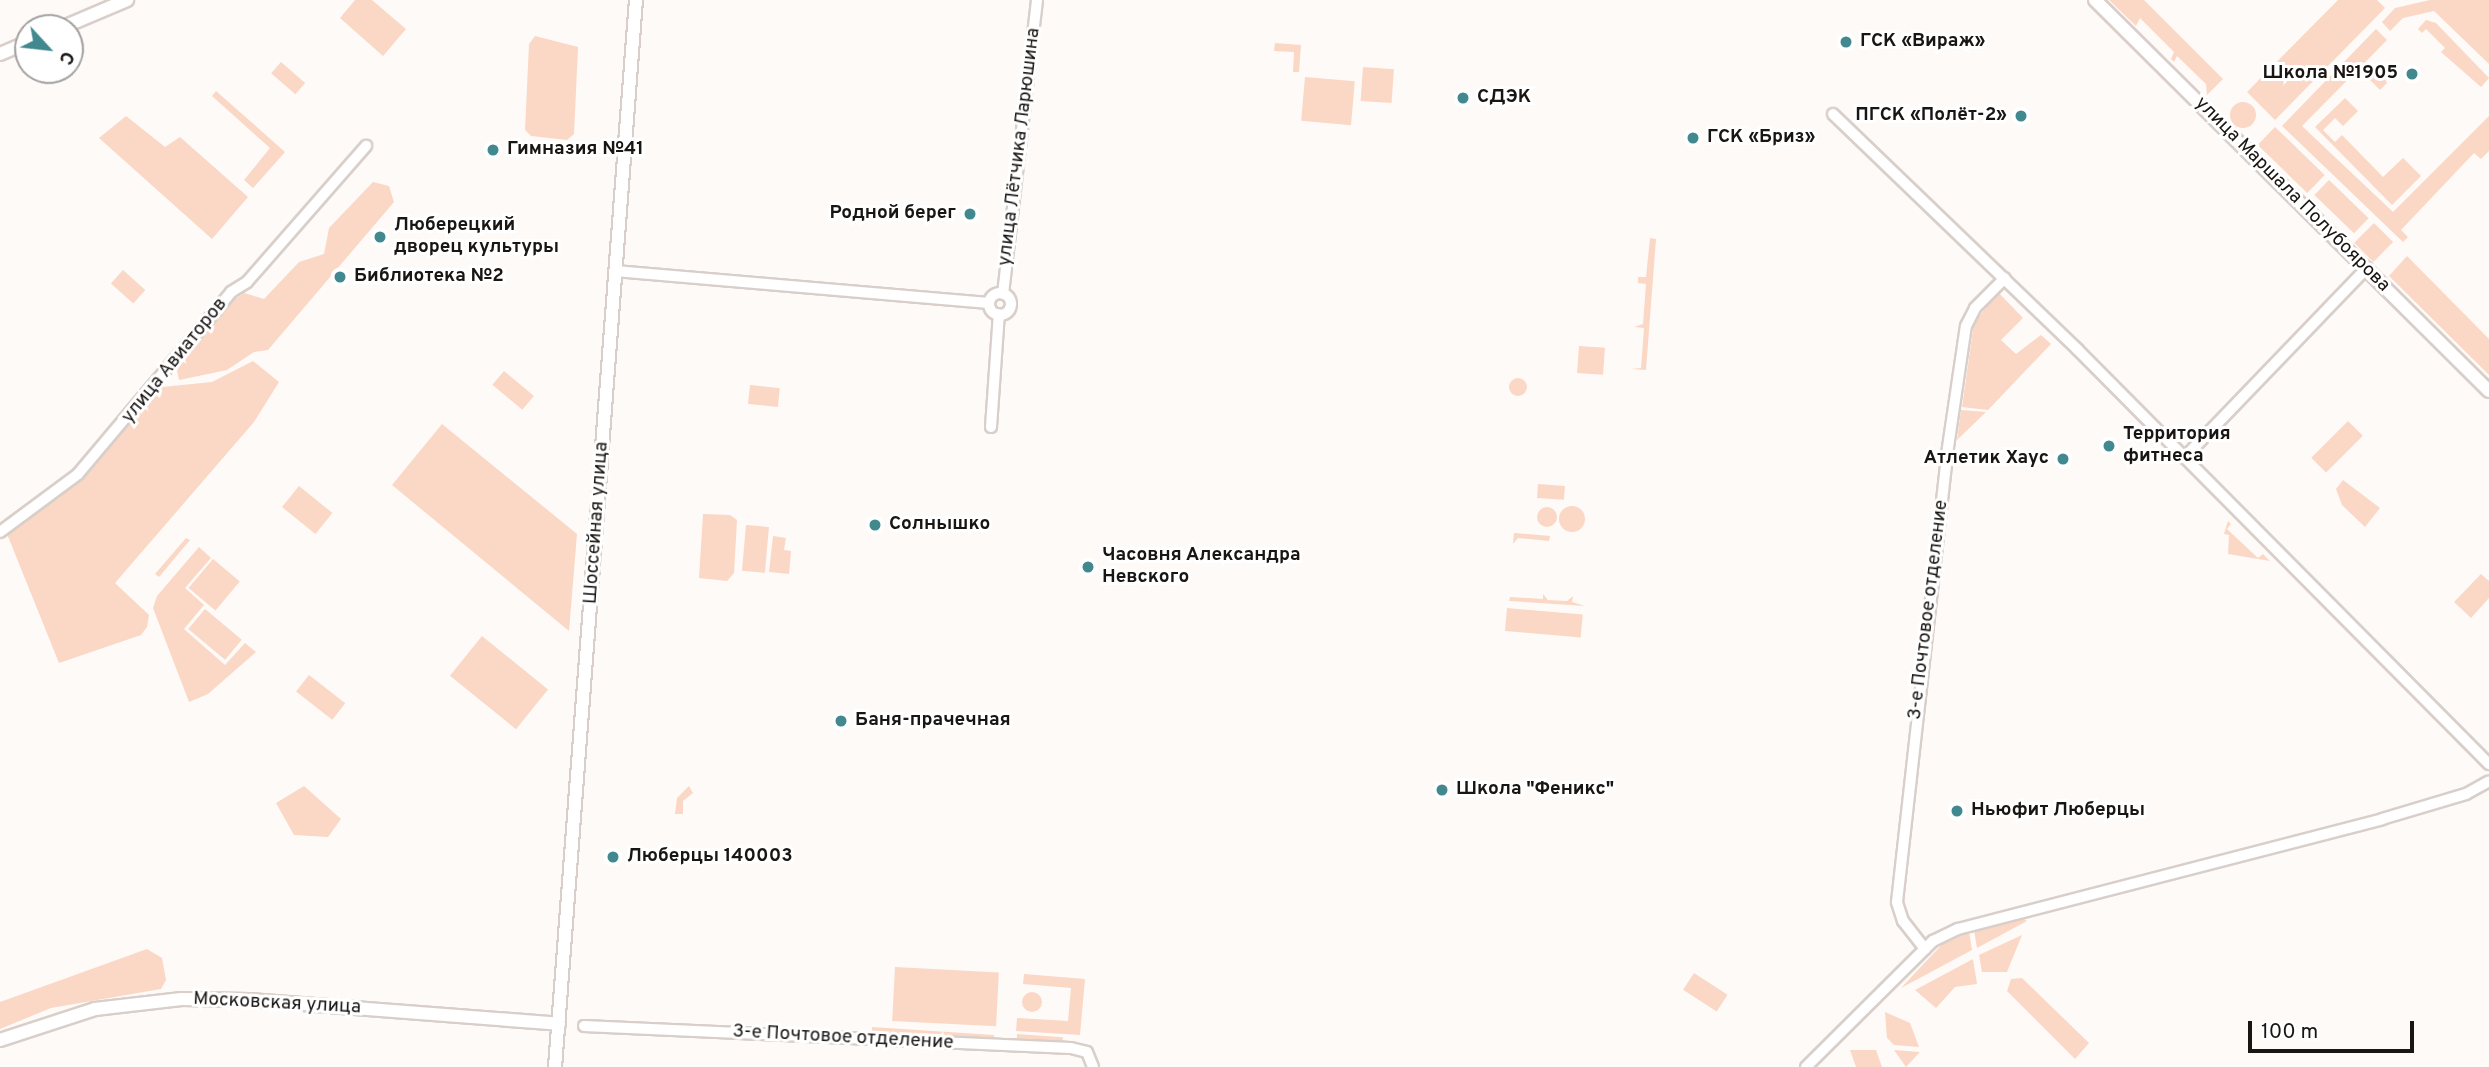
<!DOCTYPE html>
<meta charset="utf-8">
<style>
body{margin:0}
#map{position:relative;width:2489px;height:1067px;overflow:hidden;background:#fefaf8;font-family:Overpass,sans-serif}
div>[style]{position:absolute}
.green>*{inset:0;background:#fbd7c5;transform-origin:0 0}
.round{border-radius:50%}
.roads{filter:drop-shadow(2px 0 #d9cfca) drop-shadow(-2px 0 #d9cfca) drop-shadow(0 2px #d9cfca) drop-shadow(0 -2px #d9cfca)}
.minor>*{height:10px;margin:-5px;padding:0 5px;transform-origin:5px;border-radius:5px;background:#fff}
.minor>.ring{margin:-5px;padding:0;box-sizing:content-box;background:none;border:10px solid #fff;border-radius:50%}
.tertiary>*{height:12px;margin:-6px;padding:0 6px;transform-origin:6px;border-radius:6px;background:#fff}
.dots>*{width:19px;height:19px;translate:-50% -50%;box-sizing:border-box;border:4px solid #fff;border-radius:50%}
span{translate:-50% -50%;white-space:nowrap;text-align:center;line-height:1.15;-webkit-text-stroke:6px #fff;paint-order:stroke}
.poi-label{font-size:19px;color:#181513;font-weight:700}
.left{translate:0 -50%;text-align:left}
.right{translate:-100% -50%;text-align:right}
.street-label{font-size:19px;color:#181513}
.north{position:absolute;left:14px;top:14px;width:70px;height:70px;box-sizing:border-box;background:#fff;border:2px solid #a3a1a1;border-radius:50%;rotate:117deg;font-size:19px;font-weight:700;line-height:28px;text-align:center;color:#181513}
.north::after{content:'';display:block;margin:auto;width:24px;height:32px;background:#42898f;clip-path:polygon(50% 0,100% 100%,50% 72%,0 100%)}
.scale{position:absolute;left:2248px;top:1021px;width:166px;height:32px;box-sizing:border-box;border:4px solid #181513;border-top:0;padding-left:9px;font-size:21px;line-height:24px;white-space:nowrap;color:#181513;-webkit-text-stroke:5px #fff;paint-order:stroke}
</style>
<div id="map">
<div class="green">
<div style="clip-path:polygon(355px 0,372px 0,406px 29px,383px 56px,340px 18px)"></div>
<div style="clip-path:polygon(2109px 0,2144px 0,2223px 79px,2207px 95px,2206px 84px,2177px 56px,2174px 62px,2171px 59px,2174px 52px,2140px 18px,2136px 26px)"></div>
<div style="clip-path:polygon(2338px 0,2377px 0,2385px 8px,2275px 120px,2247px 92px)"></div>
<div style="clip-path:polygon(2430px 0,2489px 0,2489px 64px,2434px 11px,2403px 18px,2390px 31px,2382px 22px,2395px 8px)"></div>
<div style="clip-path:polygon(2426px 20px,2436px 23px,2489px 78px,2481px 87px,2441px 52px,2445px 48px,2426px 29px,2422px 33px,2418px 29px)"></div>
<div style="clip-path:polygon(2376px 29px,2387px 40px,2302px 126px,2393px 212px,2489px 116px,2489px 151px,2481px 159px,2474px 153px,2401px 230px,2408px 237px,2403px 242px,2282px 126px)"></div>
<div style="clip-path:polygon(535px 36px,578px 47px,574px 134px,567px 140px,531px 136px,525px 130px,529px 44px)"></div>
<div style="clip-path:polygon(1275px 43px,1301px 45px,1299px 72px,1293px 72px,1294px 52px,1274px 51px)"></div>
<div style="left:281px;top:62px;width:32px;height:15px;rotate:41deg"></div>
<div style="clip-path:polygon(2378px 65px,2387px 83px,2380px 90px,2366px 76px)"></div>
<div style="left:1363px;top:67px;width:31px;height:34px;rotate:4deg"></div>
<div style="left:1305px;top:77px;width:50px;height:44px;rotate:5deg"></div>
<div style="clip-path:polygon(216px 91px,285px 152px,253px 188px,244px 180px,270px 148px,212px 96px)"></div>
<div style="clip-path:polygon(2345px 98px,2358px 111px,2343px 126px,2335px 118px,2323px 130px,2335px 142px,2342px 135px,2383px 177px,2403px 158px,2421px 176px,2392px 205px,2315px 127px)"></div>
<div class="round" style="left:2230px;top:102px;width:26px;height:26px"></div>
<div style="clip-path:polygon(126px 116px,165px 147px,180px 137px,248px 197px,212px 239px,99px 138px)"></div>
<div style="left:2275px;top:127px;width:69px;height:25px;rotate:44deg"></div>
<div style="left:2329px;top:180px;width:55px;height:21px;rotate:44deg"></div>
<div style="clip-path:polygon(373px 182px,389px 186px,394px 202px,268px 350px,254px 352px,227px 370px,179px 380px,177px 370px,182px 361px,231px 302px,244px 293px,264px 299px,299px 262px,324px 254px,329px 228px)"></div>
<div style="left:2374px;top:223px;width:27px;height:28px;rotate:45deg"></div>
<div style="clip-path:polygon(1650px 238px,1656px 239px,1646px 370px,1631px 369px,1641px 368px,1644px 328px,1634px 327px,1643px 324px,1646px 284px,1638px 283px,1638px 277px,1646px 277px)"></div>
<div style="clip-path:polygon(2407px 256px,2489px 339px,2489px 375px,2389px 276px)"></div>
<div style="left:123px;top:270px;width:30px;height:18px;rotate:42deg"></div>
<div style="clip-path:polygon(1998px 292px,2023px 318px,2001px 340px,2016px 354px,2041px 335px,2051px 344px,1988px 410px,1962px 407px,1974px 323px)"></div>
<div style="left:1579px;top:346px;width:26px;height:27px;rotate:4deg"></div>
<div style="clip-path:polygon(253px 361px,279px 382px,254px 422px,115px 583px,149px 615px,147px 627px,141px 635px,59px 663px,5px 529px,78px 474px,152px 388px,212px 382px)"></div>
<div style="left:504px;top:371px;width:39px;height:18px;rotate:40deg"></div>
<div class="round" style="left:1509px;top:378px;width:18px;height:18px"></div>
<div style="left:750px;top:385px;width:30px;height:19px;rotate:6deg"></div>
<div style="clip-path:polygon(1961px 410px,1986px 412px,1957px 440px)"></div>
<div style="left:2348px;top:421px;width:21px;height:52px;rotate:45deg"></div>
<div style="clip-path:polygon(442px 424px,577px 534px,569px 631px,392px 485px)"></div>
<div style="clip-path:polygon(2343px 480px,2380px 508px,2365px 527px,2342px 505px,2336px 489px)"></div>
<div style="left:1538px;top:484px;width:27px;height:14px;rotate:4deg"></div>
<div style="left:299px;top:486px;width:43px;height:27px;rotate:39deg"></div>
<div class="round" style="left:1559px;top:506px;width:26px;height:26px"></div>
<div class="round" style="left:1537px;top:507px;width:20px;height:20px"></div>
<div style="clip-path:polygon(703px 514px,730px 515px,737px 520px,734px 573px,727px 581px,699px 578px)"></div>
<div style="clip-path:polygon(2228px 521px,2231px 524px,2227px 529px,2258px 558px,2263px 554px,2270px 561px,2228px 554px,2229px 535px,2224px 534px)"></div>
<div style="left:746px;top:525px;width:23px;height:46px;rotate:5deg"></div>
<div style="clip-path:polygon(1514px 533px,1550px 536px,1549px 541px,1518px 538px,1513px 544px)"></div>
<div style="clip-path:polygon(773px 536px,786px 538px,784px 550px,791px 551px,789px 574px,769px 572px)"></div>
<div style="clip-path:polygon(186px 538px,190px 540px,159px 577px,155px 574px)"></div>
<div style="clip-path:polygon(199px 547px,211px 558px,185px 588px,204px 605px,184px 629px,225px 665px,245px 643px,256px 652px,208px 694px,189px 702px,153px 608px,157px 596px)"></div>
<div style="left:213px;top:559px;width:35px;height:38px;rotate:40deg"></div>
<div style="clip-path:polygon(2481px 574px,2489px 581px,2489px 598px,2471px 618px,2454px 602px)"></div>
<div style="clip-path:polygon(1543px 594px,1548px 600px,1567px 601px,1573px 596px,1572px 602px,1585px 606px,1509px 601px,1510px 597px,1543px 599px)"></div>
<div style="left:1507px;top:608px;width:76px;height:23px;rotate:5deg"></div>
<div style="left:205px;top:609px;width:48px;height:26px;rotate:40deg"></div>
<div style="left:482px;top:636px;width:85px;height:51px;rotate:39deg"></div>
<div style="left:309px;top:675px;width:46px;height:21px;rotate:38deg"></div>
<div style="clip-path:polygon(304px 786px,341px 819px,328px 837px,294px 835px,276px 803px)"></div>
<div style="clip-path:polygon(689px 786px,693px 793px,683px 801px,683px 814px,675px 814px,677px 798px)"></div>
<div style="clip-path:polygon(2022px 918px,2027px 921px,1977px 948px,1974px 930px)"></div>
<div style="clip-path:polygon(1969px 931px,1972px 950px,1901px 988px,1947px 939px)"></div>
<div style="clip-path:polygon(2022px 935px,2007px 972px,1982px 972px,1979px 955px)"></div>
<div style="clip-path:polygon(147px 949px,162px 958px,166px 980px,161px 989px,51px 1008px,0 1029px,0 1002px)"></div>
<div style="clip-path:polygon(1973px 959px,1977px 984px,1955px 987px,1936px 1008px,1915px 990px)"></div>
<div style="left:895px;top:967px;width:104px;height:54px;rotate:3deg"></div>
<div style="left:1694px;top:973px;width:40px;height:20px;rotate:33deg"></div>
<div style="clip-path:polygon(1024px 974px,1085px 979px,1080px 1035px,1016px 1031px,1017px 1018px,1068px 1021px,1071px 988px,1023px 984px)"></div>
<div style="clip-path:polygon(2022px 978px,2089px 1043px,2075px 1059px,2007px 991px,2011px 979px)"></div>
<div class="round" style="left:1022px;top:992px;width:20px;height:20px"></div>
<div style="clip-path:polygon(1885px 1012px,1910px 1023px,1919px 1047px,1894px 1045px,1887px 1038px)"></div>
<div style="clip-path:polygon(872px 1027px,994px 1035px,994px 1040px,872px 1033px)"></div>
<div style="left:1017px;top:1034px;width:46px;height:5px;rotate:4deg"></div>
<div style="clip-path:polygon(1850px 1050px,1876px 1050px,1882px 1067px,1856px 1067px)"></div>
<div style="clip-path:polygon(1894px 1050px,1920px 1052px,1906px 1067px)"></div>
</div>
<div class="roads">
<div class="minor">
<div style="left:1833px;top:114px;width:339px;rotate:43.9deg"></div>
<div style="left:2077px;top:349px;width:585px;rotate:45.21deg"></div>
<div style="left:615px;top:271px;width:375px;rotate:4.9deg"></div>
<div class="ring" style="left:989px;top:293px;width:12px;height:12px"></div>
<div style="left:1003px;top:294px;width:296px;rotate:-83.4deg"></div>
<div style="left:991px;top:427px;width:113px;rotate:-86deg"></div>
<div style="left:2184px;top:458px;width:264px;rotate:-46.1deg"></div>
<div style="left:0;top:532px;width:97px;rotate:-36.6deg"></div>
<div style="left:78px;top:474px;width:238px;rotate:-49.9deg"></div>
<div style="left:231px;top:292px;width:19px;rotate:-32deg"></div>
<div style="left:247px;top:282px;width:181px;rotate:-48.8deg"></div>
<div style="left:1925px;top:949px;width:36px;rotate:-128deg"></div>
<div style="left:1903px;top:921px;width:20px;rotate:-108deg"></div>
<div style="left:1897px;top:902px;width:451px;rotate:-83.6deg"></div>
<div style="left:1947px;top:454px;width:129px;rotate:-81.6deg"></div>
<div style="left:1966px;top:326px;width:20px;rotate:-63deg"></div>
<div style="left:1975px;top:308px;width:42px;rotate:-45deg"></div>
<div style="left:584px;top:1026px;width:487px;rotate:2.6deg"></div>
<div style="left:1071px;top:1048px;width:16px;rotate:14deg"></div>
<div style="left:1087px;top:1052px;width:16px;rotate:68deg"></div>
<div style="left:1806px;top:1067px;width:179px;rotate:-44.8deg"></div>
<div style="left:1933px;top:941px;width:28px;rotate:-26deg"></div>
<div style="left:1958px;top:929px;width:438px;rotate:-14.5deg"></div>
<div style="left:2382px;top:819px;width:88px;rotate:-16.6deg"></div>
<div style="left:2466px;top:794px;width:26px;rotate:-29deg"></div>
</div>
<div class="tertiary">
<div style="left:2095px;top:0;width:555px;rotate:44.78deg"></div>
<div style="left:61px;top:28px;width:72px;rotate:-23deg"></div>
<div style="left:0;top:54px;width:30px;rotate:-23deg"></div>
<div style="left:0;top:1040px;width:100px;rotate:-18.1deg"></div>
<div style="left:95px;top:1009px;width:87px;rotate:-6.6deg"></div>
<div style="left:181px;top:999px;width:69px;rotate:0.8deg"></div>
<div style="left:250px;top:1000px;width:310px;rotate:4.4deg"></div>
<div style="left:555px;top:1067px;width:1070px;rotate:-85.66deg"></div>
</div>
</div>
<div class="dots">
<div style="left:1846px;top:42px;background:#42898f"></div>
<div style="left:2412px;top:74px;background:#42898f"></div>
<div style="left:1463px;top:98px;background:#42898f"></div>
<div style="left:2021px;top:116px;background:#42898f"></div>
<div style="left:1693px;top:138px;background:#42898f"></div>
<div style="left:493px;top:150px;background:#42898f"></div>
<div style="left:970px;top:214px;background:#42898f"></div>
<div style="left:380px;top:237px;background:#42898f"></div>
<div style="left:340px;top:277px;background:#42898f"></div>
<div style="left:2109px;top:446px;background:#42898f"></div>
<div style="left:2063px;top:459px;background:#42898f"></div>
<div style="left:875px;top:525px;background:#42898f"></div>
<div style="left:1088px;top:567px;background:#42898f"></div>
<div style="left:841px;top:721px;background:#42898f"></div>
<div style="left:1442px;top:790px;background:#42898f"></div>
<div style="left:1957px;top:811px;background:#42898f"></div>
<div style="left:613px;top:857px;background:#42898f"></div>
</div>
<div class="poi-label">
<span class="left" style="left:1860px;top:42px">ГСК «Вираж»</span>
<span class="right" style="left:2398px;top:74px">Школа №1905</span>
<span class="left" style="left:1477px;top:98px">СДЭК</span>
<span class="right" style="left:2007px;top:116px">ПГСК «Полёт-2»</span>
<span class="left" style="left:1707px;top:138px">ГСК «Бриз»</span>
<span class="left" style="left:507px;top:150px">Гимназия №41</span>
<span class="right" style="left:956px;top:214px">Родной берег</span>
<span class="left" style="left:394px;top:237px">Люберецкий<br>дворец культуры</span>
<span class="left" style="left:354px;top:277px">Библиотека №2</span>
<span class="left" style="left:2123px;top:446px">Территория<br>фитнеса</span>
<span class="right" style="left:2049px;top:459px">Атлетик Хаус</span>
<span class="left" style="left:889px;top:525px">Солнышко</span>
<span class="left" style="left:1102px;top:567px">Часовня Александра<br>Невского</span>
<span class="left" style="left:855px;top:721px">Баня-прачечная</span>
<span class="left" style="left:1456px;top:790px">Школа "Феникс"</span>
<span class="left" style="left:1971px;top:811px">Ньюфит Люберцы</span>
<span class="left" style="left:627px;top:857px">Люберцы 140003</span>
</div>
<div class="street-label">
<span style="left:1020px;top:147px;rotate:-83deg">улица Лётчика Ларюшина</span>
<span style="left:2292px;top:195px;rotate:45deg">улица Маршала Полубоярова</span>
<span style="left:175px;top:361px;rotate:-51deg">улица Авиаторов</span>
<span style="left:597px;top:523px;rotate:-86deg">Шоссейная улица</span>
<span style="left:1929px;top:610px;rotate:-83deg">3-е Почтовое отделение</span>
<span style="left:277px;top:1004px;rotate:3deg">Московская улица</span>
<span style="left:843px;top:1038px;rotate:3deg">3-е Почтовое отделение</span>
</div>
<div class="north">С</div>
<div class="scale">100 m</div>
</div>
